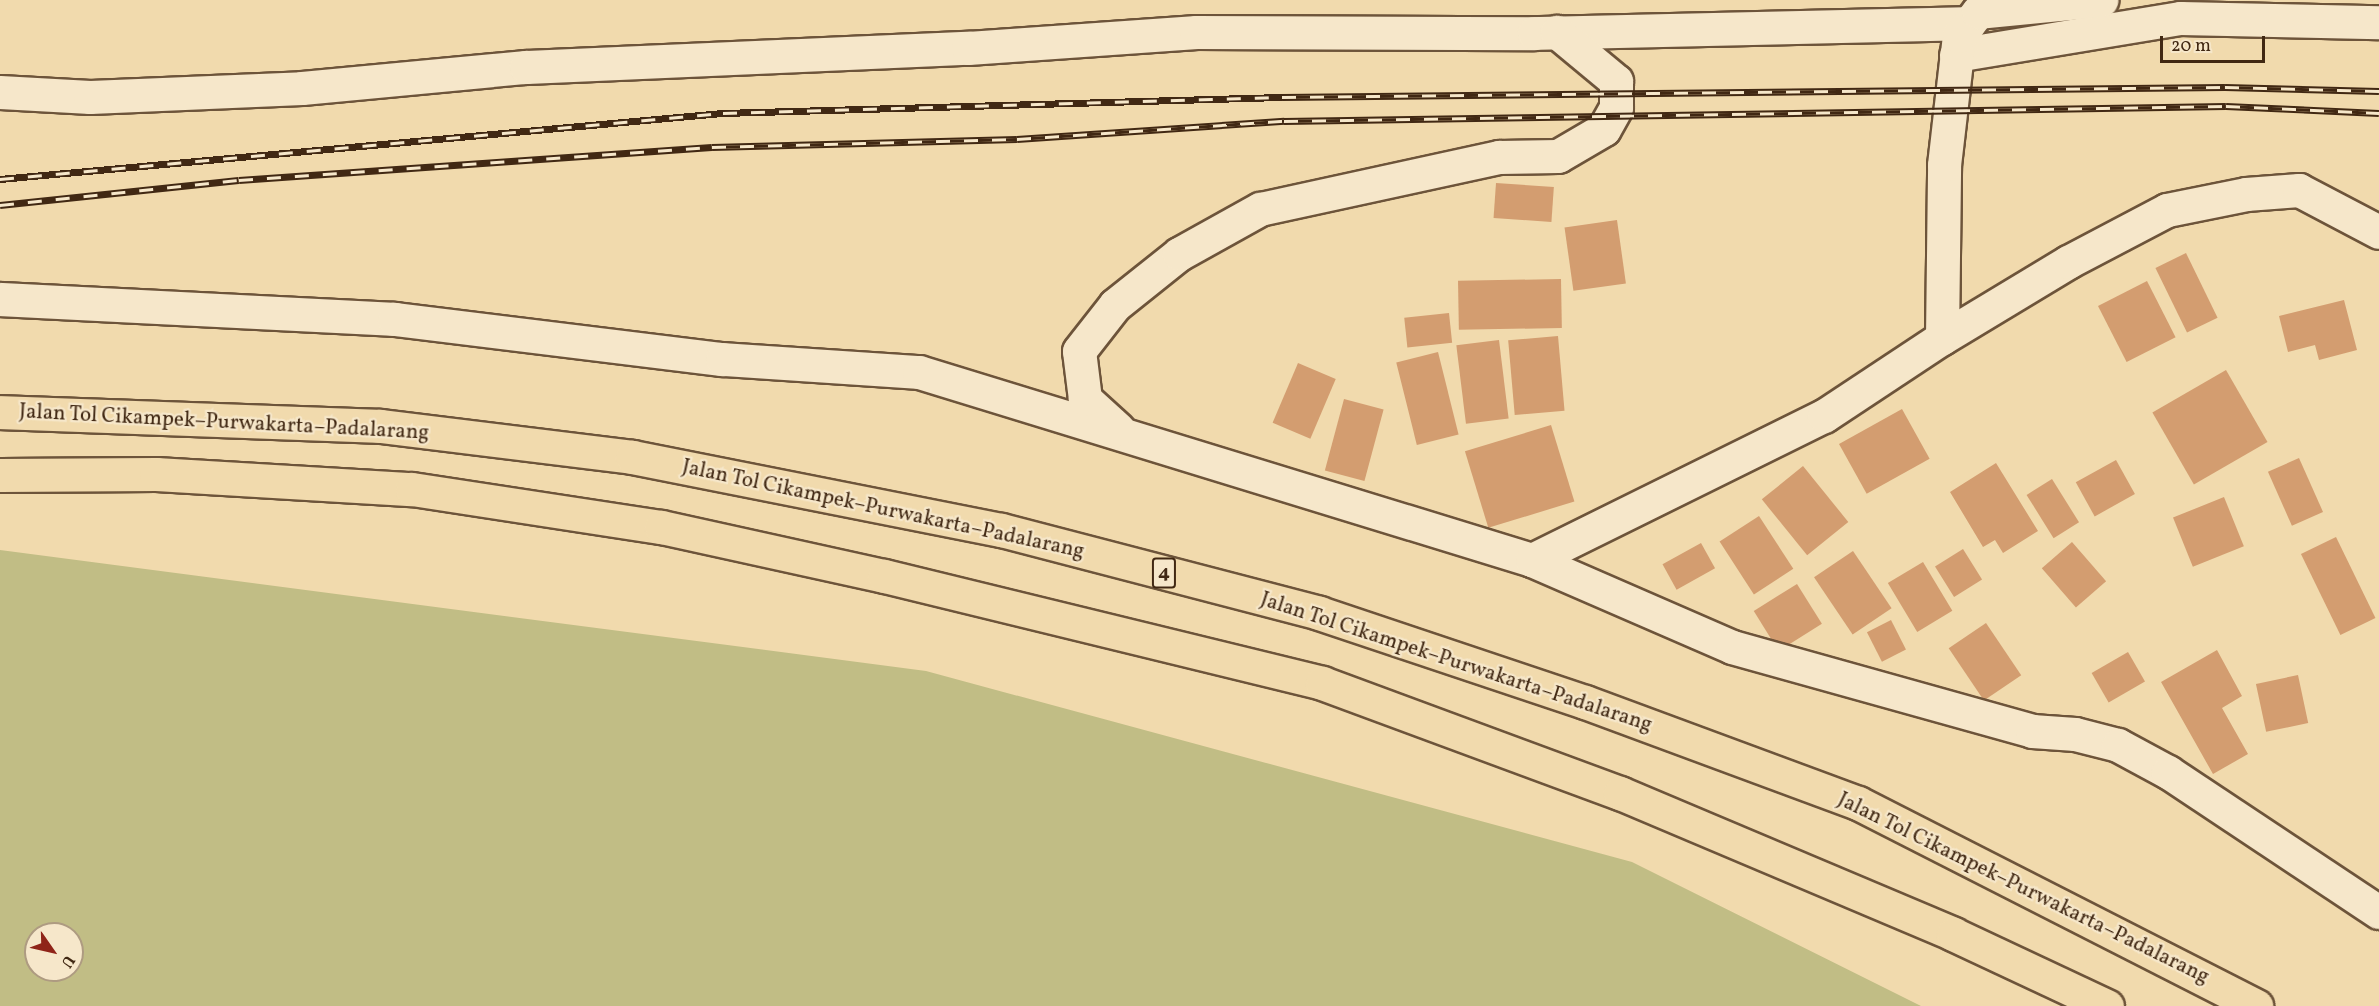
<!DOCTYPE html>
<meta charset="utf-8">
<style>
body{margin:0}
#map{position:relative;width:2379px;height:1006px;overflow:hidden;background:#f1daad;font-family:Vollkorn,serif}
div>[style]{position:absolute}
.green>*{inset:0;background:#c1bd85}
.building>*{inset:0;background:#d39d70;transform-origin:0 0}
.roads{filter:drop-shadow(2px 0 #6d543a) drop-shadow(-2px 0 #6d543a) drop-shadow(0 2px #6d543a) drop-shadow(0 -2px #6d543a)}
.minor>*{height:33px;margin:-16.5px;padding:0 16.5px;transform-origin:16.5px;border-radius:16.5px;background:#f6e7ca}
.highway>*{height:33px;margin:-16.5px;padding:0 16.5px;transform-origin:16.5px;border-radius:16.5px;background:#f1daad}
.rail>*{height:7px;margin-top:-3.5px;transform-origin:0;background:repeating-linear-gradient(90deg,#f6e7ca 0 14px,#412813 0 28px);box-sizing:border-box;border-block:2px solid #412813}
span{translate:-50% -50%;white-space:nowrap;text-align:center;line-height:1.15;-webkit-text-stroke:4.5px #f6e7ca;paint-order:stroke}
.shield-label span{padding:2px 4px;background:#f6e7ca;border:2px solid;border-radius:4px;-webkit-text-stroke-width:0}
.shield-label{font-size:20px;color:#412813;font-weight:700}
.street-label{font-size:21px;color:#412813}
.north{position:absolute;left:24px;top:922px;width:60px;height:60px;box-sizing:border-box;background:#f6e7ca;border:2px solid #ae9b81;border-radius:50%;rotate:124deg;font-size:16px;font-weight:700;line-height:24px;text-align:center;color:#412813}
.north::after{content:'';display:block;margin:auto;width:21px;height:27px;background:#8f2418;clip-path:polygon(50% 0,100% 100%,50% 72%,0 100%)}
.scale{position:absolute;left:2160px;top:36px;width:105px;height:27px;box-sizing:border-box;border:3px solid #412813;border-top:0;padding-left:8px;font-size:18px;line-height:21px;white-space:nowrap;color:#412813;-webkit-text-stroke:4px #f6e7ca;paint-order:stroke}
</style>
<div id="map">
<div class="green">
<div style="clip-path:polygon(evenodd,0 550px,926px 671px,1632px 862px,1921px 1006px,0 1006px,0 550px,36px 934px,72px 934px,72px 970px,36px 970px,36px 934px)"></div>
</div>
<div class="building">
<div style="left:1496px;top:183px;width:58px;height:35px;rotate:4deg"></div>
<div style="left:1617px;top:220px;width:64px;height:53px;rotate:82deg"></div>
<div style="left:2186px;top:253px;width:72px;height:34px;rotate:64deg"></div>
<div style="left:1561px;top:279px;width:49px;height:103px;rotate:89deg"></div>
<div style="left:2147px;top:281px;width:63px;height:55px;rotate:63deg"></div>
<div style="clip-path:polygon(2344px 300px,2357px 350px,2319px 360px,2315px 345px,2288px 352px,2279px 316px)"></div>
<div style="left:1449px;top:313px;width:30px;height:45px;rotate:84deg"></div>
<div style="left:1558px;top:336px;width:75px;height:50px;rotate:85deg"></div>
<div style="left:1499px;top:340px;width:79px;height:43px;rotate:83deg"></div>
<div style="left:1438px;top:352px;width:85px;height:43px;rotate:76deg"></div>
<div style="left:1298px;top:363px;width:41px;height:65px;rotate:23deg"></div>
<div style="left:2226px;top:370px;width:83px;height:85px;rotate:60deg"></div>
<div style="left:1344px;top:399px;width:41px;height:74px;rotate:15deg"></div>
<div style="left:1902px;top:409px;width:57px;height:72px;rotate:61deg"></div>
<div style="left:1551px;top:425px;width:80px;height:90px;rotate:73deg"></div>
<div style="left:2299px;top:458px;width:59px;height:34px;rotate:66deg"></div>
<div style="left:2116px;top:460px;width:39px;height:46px;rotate:61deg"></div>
<div style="clip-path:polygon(1996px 463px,2038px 531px,2003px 553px,1995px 540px,1983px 547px,1950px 492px)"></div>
<div style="left:1803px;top:466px;width:72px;height:53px;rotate:51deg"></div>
<div style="left:2052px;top:479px;width:51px;height:30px;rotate:58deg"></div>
<div style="left:2224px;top:497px;width:53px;height:55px;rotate:68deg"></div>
<div style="left:1759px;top:516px;width:63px;height:47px;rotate:57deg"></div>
<div style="left:2336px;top:537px;width:90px;height:39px;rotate:64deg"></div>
<div style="left:2072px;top:542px;width:52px;height:40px;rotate:49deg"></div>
<div style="left:1701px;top:543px;width:29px;height:44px;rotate:61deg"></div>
<div style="left:1963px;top:549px;width:36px;height:33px;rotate:58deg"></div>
<div style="left:1853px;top:551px;width:69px;height:47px;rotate:56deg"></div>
<div style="left:1923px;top:562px;width:57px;height:41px;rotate:59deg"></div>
<div style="left:1797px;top:584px;width:47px;height:51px;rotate:58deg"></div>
<div style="left:1891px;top:620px;width:33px;height:27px;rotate:63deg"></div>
<div style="left:1986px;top:623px;width:63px;height:45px;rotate:56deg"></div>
<div style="clip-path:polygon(2217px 650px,2242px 696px,2222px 708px,2248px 754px,2213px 774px,2161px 682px)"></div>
<div style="left:2128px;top:652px;width:34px;height:42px;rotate:60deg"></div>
<div style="left:2298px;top:675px;width:49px;height:43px;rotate:78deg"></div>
</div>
<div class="roads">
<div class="minor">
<div style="left:1956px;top:55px;width:227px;rotate:-9.4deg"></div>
<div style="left:2180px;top:18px;width:199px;rotate:1.2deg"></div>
<div style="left:0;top:92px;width:90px;rotate:3.2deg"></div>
<div style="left:90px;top:97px;width:212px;rotate:-2.4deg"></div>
<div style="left:302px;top:88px;width:225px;rotate:-5.4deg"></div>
<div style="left:526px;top:67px;width:442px;rotate:-2.5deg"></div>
<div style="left:968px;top:48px;width:229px;rotate:-4deg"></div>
<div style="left:1196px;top:32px;width:338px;rotate:0.2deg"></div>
<div style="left:1534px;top:33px;width:435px;rotate:-1.3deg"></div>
<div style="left:0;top:299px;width:395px;rotate:2.9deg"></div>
<div style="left:394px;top:319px;width:330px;rotate:7deg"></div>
<div style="left:722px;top:359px;width:197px;rotate:3.8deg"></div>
<div style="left:919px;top:372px;width:641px;rotate:17.05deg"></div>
<div style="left:1532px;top:560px;width:218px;rotate:23.5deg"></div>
<div style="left:1732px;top:647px;width:312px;rotate:15.6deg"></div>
<div style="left:2032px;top:731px;width:43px;rotate:4deg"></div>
<div style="left:2075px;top:734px;width:44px;rotate:14.3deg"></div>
<div style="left:2118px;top:745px;width:57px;rotate:28.4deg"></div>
<div style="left:2168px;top:772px;width:253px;rotate:33.6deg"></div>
<div style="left:1942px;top:338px;width:147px;rotate:-31.1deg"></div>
<div style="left:2068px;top:262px;width:112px;rotate:-27.7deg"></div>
<div style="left:2167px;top:210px;width:81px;rotate:-11.4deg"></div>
<div style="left:2246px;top:194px;width:53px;rotate:-4.3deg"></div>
<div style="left:2299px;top:190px;width:90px;rotate:27.7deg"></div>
<div style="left:1118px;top:429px;width:45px;rotate:-137.7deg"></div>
<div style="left:1085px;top:399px;width:48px;rotate:-97.1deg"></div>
<div style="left:1079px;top:351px;width:58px;rotate:-52deg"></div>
<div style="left:1115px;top:305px;width:82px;rotate:-38.6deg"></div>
<div style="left:1179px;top:254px;width:93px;rotate:-29.1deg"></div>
<div style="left:1260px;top:209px;width:245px;rotate:-12.3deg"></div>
<div style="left:1499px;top:157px;width:59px;rotate:-1deg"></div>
<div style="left:1558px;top:156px;width:53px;rotate:-30.4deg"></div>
<div style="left:1604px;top:129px;width:25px;rotate:-61deg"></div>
<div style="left:1616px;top:107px;width:26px;rotate:-90deg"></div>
<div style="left:1616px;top:81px;width:77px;rotate:-140.3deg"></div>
<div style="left:1532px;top:560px;width:326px;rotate:-26.3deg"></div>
<div style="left:1824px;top:416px;width:141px;rotate:-33.5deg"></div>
<div style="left:1942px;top:338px;width:173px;rotate:-89.3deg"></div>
<div style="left:1944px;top:165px;width:130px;rotate:-83.4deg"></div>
<div style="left:1959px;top:36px;width:31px;rotate:-52deg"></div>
<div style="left:1978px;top:12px;width:124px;rotate:-5.6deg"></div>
</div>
<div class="highway">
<div style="left:0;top:412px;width:380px;rotate:2.1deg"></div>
<div style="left:380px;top:426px;width:254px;rotate:7deg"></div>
<div style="left:632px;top:457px;width:376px;rotate:11.2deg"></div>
<div style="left:1001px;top:530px;width:329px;rotate:14.6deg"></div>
<div style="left:1319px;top:613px;width:280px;rotate:18.5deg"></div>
<div style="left:1585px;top:702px;width:291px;rotate:20.3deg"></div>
<div style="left:1858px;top:803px;width:447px;rotate:27deg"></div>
<div style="left:0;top:475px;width:156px;rotate:-0.4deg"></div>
<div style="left:156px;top:474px;width:256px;rotate:3.4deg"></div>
<div style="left:412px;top:489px;width:252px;rotate:8.7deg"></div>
<div style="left:661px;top:527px;width:228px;rotate:12.4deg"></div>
<div style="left:884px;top:576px;width:451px;rotate:13.7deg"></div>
<div style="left:1322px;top:683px;width:318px;rotate:20.3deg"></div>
<div style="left:1620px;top:793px;width:362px;rotate:22.9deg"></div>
<div style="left:1953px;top:934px;width:170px;rotate:25.1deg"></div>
</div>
</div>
<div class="rail">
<div style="left:0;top:179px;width:726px;rotate:-5.22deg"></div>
<div style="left:723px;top:113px;width:559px;rotate:-1.64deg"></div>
<div style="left:1282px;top:97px;width:943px;rotate:-0.61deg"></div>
<div style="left:2225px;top:87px;width:154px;rotate:1.5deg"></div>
<div style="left:0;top:205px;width:240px;rotate:-6deg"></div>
<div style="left:239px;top:180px;width:474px;rotate:-4deg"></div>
<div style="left:712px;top:147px;width:305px;rotate:-1.5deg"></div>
<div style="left:1017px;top:139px;width:268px;rotate:-3.9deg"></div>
<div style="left:1284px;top:121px;width:942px;rotate:-0.91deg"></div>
<div style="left:2226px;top:106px;width:153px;rotate:2.6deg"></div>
</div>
<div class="shield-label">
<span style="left:1164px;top:573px">4</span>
</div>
<div class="street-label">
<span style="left:224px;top:423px;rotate:3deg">Jalan Tol Cikampek–Purwakarta–Padalarang</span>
<span style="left:883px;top:510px;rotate:12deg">Jalan Tol Cikampek–Purwakarta–Padalarang</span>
<span style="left:1456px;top:663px;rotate:18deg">Jalan Tol Cikampek–Purwakarta–Padalarang</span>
<span style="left:2023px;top:889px;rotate:26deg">Jalan Tol Cikampek–Purwakarta–Padalarang</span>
</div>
<div class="north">U</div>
<div class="scale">20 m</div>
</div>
